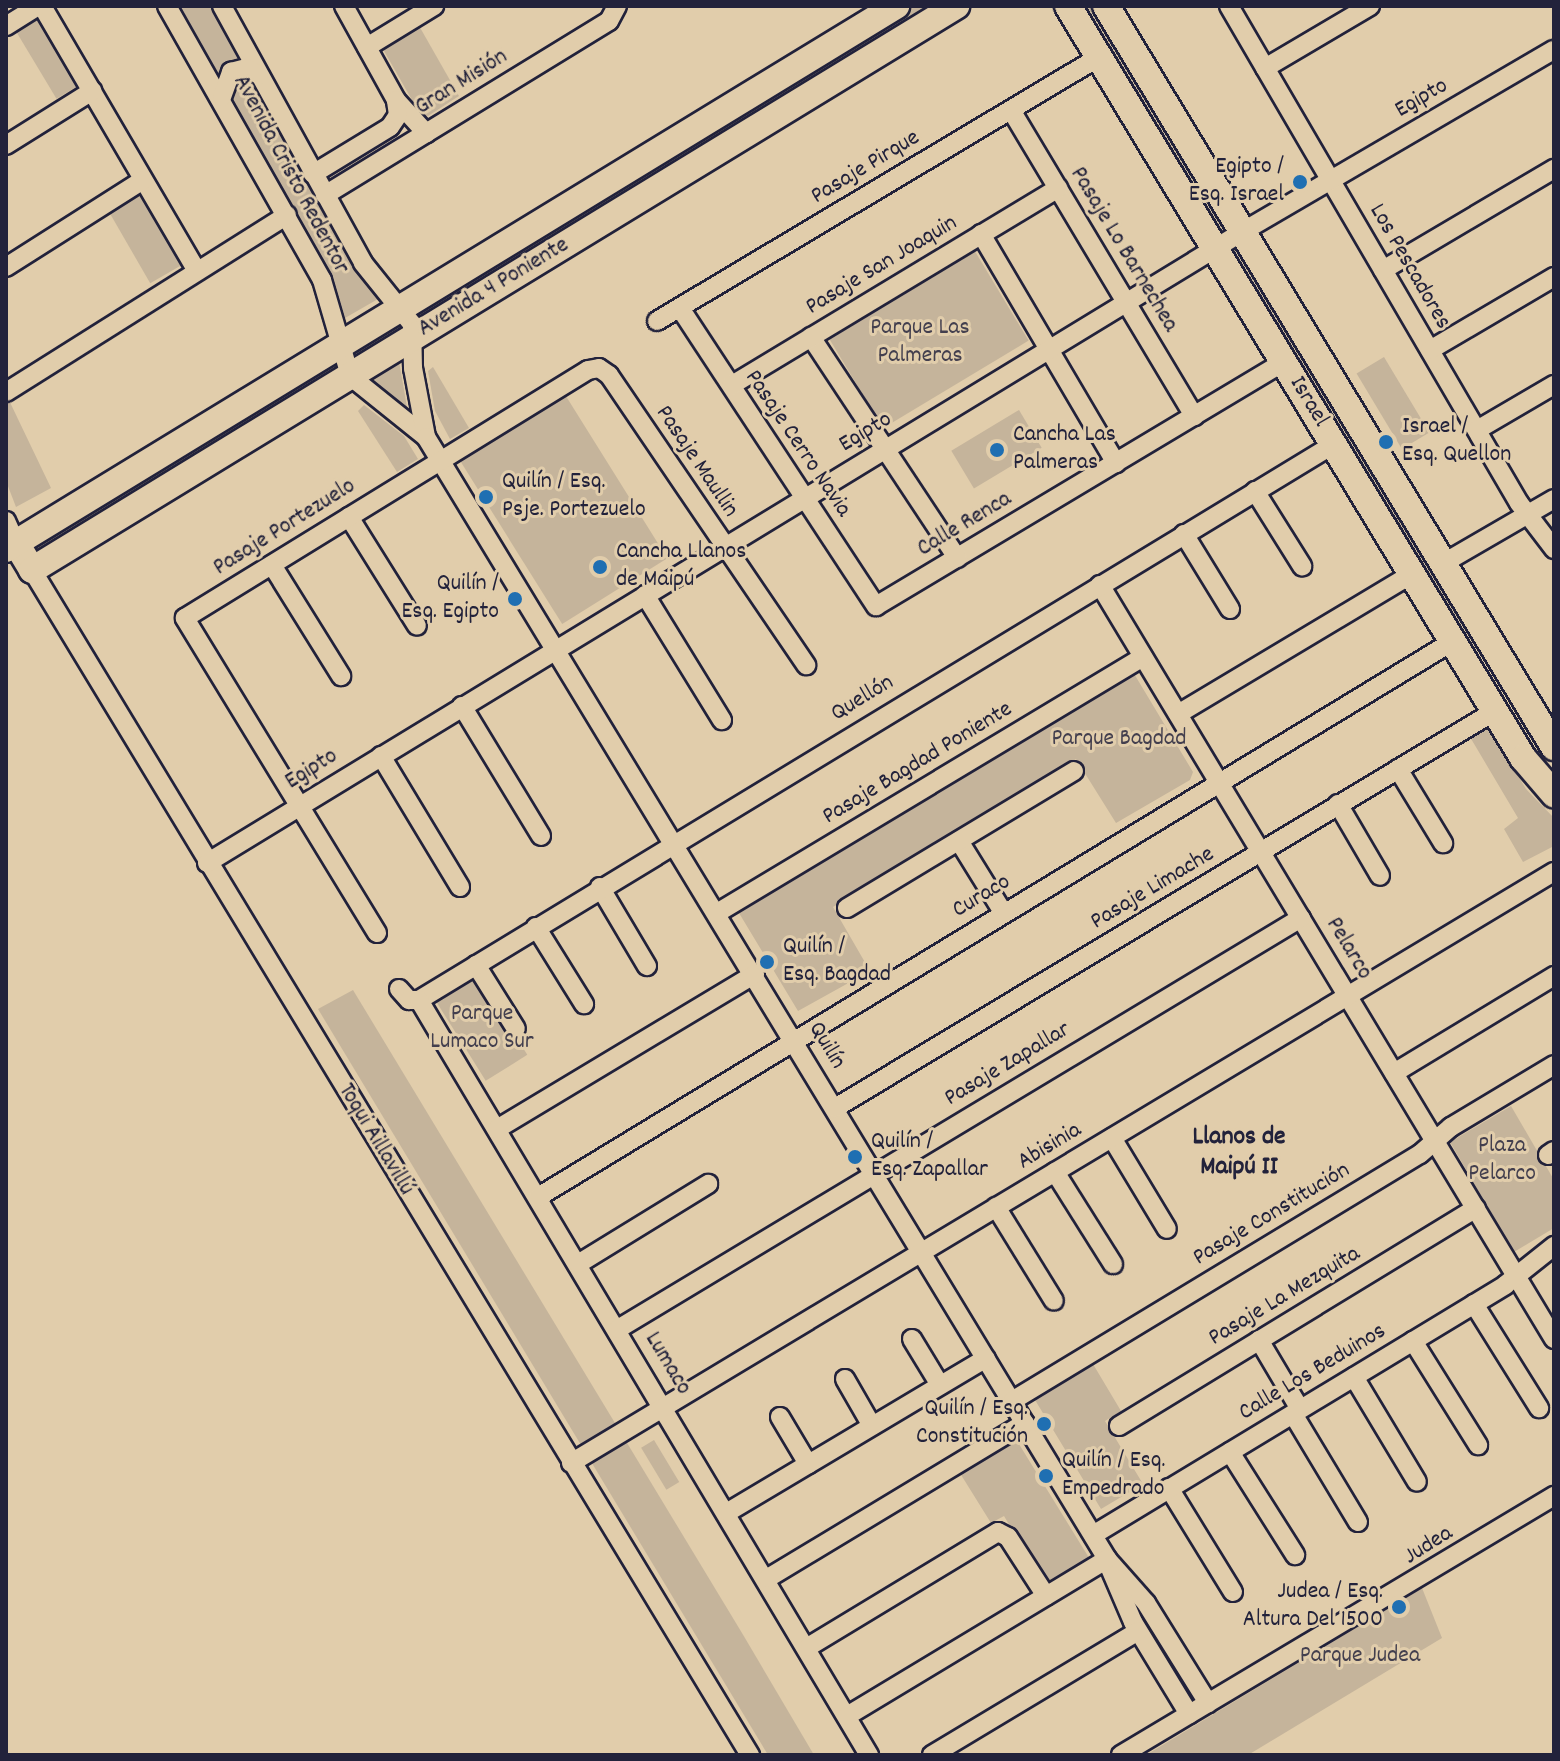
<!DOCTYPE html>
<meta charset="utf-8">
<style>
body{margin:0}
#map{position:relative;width:1560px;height:1761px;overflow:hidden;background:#e1cdab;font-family:Dekko,sans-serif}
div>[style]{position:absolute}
.green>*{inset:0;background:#c5b49b;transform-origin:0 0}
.roads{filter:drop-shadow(2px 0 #22223b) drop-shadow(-2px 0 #22223b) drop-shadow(0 2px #22223b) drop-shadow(0 -2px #22223b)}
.street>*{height:18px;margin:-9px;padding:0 9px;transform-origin:9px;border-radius:9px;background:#e1cdab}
.secondary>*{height:26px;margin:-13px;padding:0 13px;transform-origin:13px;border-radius:13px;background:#e1cdab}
.dots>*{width:22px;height:22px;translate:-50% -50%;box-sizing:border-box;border:4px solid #e1cdab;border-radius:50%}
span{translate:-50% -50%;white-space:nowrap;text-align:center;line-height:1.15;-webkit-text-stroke:6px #e1cdab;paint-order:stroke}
.street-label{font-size:24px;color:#22223b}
.poi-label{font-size:24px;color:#22223b}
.right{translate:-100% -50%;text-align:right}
.left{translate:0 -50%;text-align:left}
.park-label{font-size:24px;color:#433f4e}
.neighbourhood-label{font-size:26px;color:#22223b;font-weight:700}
.frame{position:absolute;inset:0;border:8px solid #22223b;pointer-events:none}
</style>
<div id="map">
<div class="green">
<div style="clip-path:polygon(180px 6px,213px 6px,378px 299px,345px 318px,334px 283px)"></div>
<div style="clip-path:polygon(911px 6px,939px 6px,419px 325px,411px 310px)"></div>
<div style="clip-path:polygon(1075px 6px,1097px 6px,1228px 226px,1223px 230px,1217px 233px)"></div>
<div style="left:40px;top:13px;width:82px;height:30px;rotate:59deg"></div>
<div style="clip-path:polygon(418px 24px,459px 96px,428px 116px,420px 114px,384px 51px,386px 43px)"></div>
<div style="left:142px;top:191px;width:84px;height:39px;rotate:60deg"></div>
<div style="left:1239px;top:245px;width:602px;height:13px;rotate:58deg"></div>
<div style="left:973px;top:248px;width:108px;height:170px;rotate:59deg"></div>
<div style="left:1384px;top:357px;width:88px;height:32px;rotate:59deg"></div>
<div style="clip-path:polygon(399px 361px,408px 413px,367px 382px)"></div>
<div style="clip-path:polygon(320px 367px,329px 380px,33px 557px,27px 546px)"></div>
<div style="clip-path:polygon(433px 367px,469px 428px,450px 439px,435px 411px,428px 371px)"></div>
<div style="left:564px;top:393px;width:195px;height:124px;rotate:58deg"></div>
<div style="clip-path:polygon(6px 394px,51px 488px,16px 507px,6px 481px)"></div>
<div style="clip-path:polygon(364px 405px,404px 436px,418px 459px,397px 472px,358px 411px)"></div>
<div style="left:1019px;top:410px;width:44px;height:79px;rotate:59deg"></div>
<div style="clip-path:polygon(1133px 672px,1193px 772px,1190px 780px,1116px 823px,1076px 759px,833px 907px,870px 971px,798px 1011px,739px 913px,741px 905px)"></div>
<div style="clip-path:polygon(1488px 726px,1526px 789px,1554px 818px,1554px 846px,1523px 862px,1504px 829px,1518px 818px,1470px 737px)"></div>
<div style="left:478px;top:976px;width:93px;height:49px;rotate:58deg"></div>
<div style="clip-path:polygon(353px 990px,742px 1633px,814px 1755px,768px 1755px,318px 1009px)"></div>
<div style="clip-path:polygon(1511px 1106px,1554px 1180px,1554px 1228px,1514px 1252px,1450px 1142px)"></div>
<div style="clip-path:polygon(1090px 1359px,1121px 1411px,1105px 1421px,1143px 1484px,1101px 1509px,1032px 1395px)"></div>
<div style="clip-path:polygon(1014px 1436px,1091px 1561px,1047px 1588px,1004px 1516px,991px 1523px,958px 1470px)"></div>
<div style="left:654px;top:1440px;width:49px;height:15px;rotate:59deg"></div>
<div style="clip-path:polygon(1422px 1588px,1442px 1638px,1248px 1755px,1146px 1755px)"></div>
</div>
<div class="roads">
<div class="street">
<div style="left:42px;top:6px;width:307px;rotate:59.7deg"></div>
<div style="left:167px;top:6px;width:315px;rotate:60.5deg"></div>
<div style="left:322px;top:280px;width:100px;rotate:73.7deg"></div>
<div style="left:350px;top:376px;width:97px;rotate:38.8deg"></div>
<div style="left:222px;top:6px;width:293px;rotate:61.2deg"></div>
<div style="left:363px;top:263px;width:78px;rotate:51.2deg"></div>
<div style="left:412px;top:324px;width:44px;rotate:88.7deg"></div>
<div style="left:413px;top:368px;width:70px;rotate:79.3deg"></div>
<div style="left:426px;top:437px;width:1312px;rotate:58.74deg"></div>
<div style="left:1107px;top:1559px;width:59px;rotate:48.4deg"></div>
<div style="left:1146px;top:1603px;width:118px;rotate:58.2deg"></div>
<div style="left:344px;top:6px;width:107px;rotate:61deg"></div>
<div style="left:396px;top:100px;width:45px;rotate:47.7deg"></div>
<div style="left:1229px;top:6px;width:575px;rotate:59.74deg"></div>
<div style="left:1519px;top:503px;width:58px;rotate:52.7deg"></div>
<div style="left:6px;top:26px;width:38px;rotate:-32deg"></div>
<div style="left:367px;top:47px;width:79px;rotate:-31.5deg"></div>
<div style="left:1265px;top:68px;width:122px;rotate:-30.6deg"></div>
<div style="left:222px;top:97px;width:27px;rotate:-70deg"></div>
<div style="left:231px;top:72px;width:16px;rotate:-15deg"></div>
<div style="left:246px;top:68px;width:15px;rotate:28deg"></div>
<div style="left:1011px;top:110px;width:357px;rotate:59.1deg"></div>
<div style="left:6px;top:145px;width:102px;rotate:-32.1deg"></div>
<div style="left:313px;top:174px;width:90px;rotate:-31.4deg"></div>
<div style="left:390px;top:127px;width:14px;rotate:-56deg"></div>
<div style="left:398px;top:115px;width:15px;rotate:-98deg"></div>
<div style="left:325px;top:195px;width:333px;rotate:-31.5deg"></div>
<div style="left:609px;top:21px;width:17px;rotate:-62deg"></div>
<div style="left:981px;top:234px;width:266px;rotate:59.5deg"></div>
<div style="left:6px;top:267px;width:162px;rotate:-32.4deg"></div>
<div style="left:1383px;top:270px;width:199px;rotate:-30.6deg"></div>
<div style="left:680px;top:308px;width:357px;rotate:56.7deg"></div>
<div style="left:876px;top:606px;width:475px;rotate:-30.9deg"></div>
<div style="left:657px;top:321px;width:515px;rotate:-30.85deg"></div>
<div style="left:811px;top:337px;width:265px;rotate:56.5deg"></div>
<div style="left:1430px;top:350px;width:144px;rotate:-30.5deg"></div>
<div style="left:732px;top:385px;width:381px;rotate:-31.1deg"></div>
<div style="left:6px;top:392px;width:332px;rotate:-32.2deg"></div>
<div style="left:1477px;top:430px;width:89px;rotate:-30.3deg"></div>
<div style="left:1255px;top:491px;width:89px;rotate:57.9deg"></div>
<div style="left:349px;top:517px;width:128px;rotate:58deg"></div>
<div style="left:6px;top:521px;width:24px;rotate:66deg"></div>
<div style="left:1184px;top:534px;width:88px;rotate:58.5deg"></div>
<div style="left:1442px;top:564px;width:129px;rotate:-30.1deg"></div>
<div style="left:272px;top:565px;width:131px;rotate:58.1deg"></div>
<div style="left:32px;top:570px;width:1386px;rotate:58.79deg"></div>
<div style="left:1100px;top:585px;width:880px;rotate:58.95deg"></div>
<div style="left:645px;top:595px;width:147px;rotate:58.4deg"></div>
<div style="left:462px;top:706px;width:152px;rotate:58.7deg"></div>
<div style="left:1178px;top:714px;width:273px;rotate:-30.9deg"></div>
<div style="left:381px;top:756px;width:153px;rotate:58.9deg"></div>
<div style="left:1398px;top:769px;width:87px;rotate:58.7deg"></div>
<div style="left:1338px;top:804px;width:83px;rotate:59.7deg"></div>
<div style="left:959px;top:841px;width:84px;rotate:58.2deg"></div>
<div style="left:207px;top:863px;width:1212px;rotate:-31.37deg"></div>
<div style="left:1242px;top:232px;width:361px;rotate:-30.3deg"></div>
<div style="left:600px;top:887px;width:92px;rotate:59.3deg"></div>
<div style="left:847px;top:908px;width:265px;rotate:-31.1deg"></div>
<div style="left:717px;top:913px;width:497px;rotate:-31deg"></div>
<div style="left:536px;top:927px;width:91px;rotate:58.1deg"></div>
<div style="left:377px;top:933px;width:369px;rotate:-121.4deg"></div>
<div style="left:185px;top:618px;width:473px;rotate:-31.6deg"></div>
<div style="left:588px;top:370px;width:11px;rotate:-10deg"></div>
<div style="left:599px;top:368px;width:12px;rotate:35deg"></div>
<div style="left:609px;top:375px;width:351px;rotate:55.8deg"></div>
<div style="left:476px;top:965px;width:75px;rotate:58deg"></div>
<div style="left:399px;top:989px;width:15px;rotate:48deg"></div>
<div style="left:409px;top:1000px;width:10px"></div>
<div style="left:419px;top:1000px;width:1071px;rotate:-31.28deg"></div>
<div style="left:419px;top:1000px;width:879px;rotate:59.2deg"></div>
<div style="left:1394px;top:1073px;width:187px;rotate:-31.2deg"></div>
<div style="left:835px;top:1108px;width:770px;rotate:-31.03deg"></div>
<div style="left:497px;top:1129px;width:301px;rotate:-31deg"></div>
<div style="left:1112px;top:1138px;width:106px;rotate:58.9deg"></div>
<div style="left:1548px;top:1155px;width:7px;rotate:-34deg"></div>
<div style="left:1055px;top:1172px;width:109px;rotate:57.8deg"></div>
<div style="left:538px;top:1197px;width:1071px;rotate:-31.28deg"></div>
<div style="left:996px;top:1207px;width:110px;rotate:58.3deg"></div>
<div style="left:578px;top:1264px;width:153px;rotate:-31.6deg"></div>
<div style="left:1474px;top:1304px;width:123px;rotate:58deg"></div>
<div style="left:618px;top:1329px;width:797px;rotate:-31.04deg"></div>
<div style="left:912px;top:1339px;width:54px;rotate:58.7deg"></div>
<div style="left:1259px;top:1340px;width:80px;rotate:59.3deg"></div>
<div style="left:1413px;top:1341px;width:123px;rotate:58deg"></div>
<div style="left:1354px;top:1377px;width:122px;rotate:59deg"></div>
<div style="left:845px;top:1379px;width:54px;rotate:60.1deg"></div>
<div style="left:1012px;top:1401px;width:477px;rotate:-31.2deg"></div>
<div style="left:1420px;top:1154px;width:41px;rotate:-41.1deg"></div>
<div style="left:1451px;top:1127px;width:120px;rotate:-31deg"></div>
<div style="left:1293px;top:1414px;width:126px;rotate:59deg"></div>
<div style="left:780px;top:1417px;width:55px;rotate:59.2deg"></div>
<div style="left:1119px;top:1426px;width:418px;rotate:-31.4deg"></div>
<div style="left:1230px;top:1452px;width:122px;rotate:57.7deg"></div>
<div style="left:571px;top:1463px;width:1147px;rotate:-31.02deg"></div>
<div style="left:1169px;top:1488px;width:122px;rotate:58.4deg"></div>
<div style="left:728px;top:1512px;width:300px;rotate:-30.8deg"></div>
<div style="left:1093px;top:1535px;width:482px;rotate:-31.2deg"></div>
<div style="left:1505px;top:1285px;width:63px;rotate:-38.5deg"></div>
<div style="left:1109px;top:1566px;width:61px;rotate:66.8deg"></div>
<div style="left:1133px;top:1622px;width:108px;rotate:58.7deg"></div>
<div style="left:768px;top:1578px;width:300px;rotate:-31.1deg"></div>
<div style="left:808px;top:1647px;width:222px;rotate:-31.2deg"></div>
<div style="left:998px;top:1532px;width:11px;rotate:27deg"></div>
<div style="left:1008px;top:1537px;width:70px;rotate:57.2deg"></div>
<div style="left:847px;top:1716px;width:304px;rotate:-31.1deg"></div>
<div style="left:932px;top:1755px;width:240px;rotate:-31deg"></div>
<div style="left:1121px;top:1755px;width:505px;rotate:-30.89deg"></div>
</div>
<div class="secondary">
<div style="left:1068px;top:6px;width:879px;rotate:58.82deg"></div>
<div style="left:1523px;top:758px;width:48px;rotate:49.3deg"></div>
<div style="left:1106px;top:6px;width:866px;rotate:58.84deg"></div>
<div style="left:16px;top:543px;width:31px;rotate:59deg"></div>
<div style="left:32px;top:570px;width:1083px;rotate:-31.4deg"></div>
<div style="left:6px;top:549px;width:1043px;rotate:-31.39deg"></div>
</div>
</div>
<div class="dots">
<div style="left:1300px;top:182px;background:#1f6fb2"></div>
<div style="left:1386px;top:442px;background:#1f6fb2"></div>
<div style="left:997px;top:450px;background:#1f6fb2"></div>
<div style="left:486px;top:497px;background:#1f6fb2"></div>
<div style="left:600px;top:567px;background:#1f6fb2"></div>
<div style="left:515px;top:599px;background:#1f6fb2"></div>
<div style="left:767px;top:962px;background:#1f6fb2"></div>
<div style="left:855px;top:1157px;background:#1f6fb2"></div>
<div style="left:1044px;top:1424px;background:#1f6fb2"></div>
<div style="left:1046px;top:1476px;background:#1f6fb2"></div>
<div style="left:1399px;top:1607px;background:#1f6fb2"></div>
</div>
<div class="street-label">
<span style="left:462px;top:83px;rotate:-32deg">Gran Misión</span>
<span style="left:1422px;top:99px;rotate:-30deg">Egipto</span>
<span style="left:866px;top:168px;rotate:-31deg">Pasaje Pirque</span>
<span style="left:290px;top:175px;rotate:62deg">Avenida Cristo Redentor</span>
<span style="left:1123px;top:250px;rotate:59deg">Pasaje Lo Barnechea</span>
<span style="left:882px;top:266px;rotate:-31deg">Pasaje San Joaquin</span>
<span style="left:1409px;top:267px;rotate:60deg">Los Pescadores</span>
<span style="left:494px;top:288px;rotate:-31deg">Avenida 4 Poniente</span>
<span style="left:1308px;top:402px;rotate:59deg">Israel</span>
<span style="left:866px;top:433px;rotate:-31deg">Egipto</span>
<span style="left:797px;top:444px;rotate:56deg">Pasaje Cerro Navia</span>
<span style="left:696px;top:462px;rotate:56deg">Pasaje Maullin</span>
<span style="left:965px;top:525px;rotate:-31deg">Calle Renca</span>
<span style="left:285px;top:528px;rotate:-32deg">Pasaje Portezuelo</span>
<span style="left:863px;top:699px;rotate:-31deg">Quellón</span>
<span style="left:918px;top:764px;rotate:-31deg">Pasaje Bagdad Poniente</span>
<span style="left:312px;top:770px;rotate:-32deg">Egipto</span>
<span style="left:1153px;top:889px;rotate:-31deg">Pasaje Limache</span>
<span style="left:982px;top:897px;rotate:-31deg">Curaco</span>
<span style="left:1348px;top:949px;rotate:59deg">Pelarco</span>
<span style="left:826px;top:1046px;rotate:59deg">Quilín</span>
<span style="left:1008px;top:1065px;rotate:-31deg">Pasaje Zapallar</span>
<span style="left:375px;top:1140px;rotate:59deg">Toqui Aillavillú</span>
<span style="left:1050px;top:1147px;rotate:-31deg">Abisinia</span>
<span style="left:1272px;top:1215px;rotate:-31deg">Pasaje Constitución</span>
<span style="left:1285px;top:1297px;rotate:-31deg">Pasaje La Mezquita</span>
<span style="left:667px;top:1364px;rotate:59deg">Lumaco</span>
<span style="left:1313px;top:1373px;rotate:-31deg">Calle Los Beduinos</span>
<span style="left:1429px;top:1546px;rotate:-32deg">Judea</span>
</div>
<div class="poi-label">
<span class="right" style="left:1284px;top:182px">Egipto /<br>Esq. Israel</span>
<span class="left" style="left:1402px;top:442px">Israel /<br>Esq. Quellon</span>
<span class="left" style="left:1013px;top:450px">Cancha Las<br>Palmeras</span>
<span class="left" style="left:502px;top:497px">Quilín / Esq.<br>Psje. Portezuelo</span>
<span class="left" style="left:616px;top:567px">Cancha Llanos<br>de Maipú</span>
<span class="right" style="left:499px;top:599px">Quilín /<br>Esq. Egipto</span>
<span class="left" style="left:783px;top:962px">Quilín /<br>Esq. Bagdad</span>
<span class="left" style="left:871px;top:1157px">Quilín /<br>Esq. Zapallar</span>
<span class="right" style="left:1028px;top:1424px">Quilín / Esq.<br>Constitución</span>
<span class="left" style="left:1062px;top:1476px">Quilín / Esq.<br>Empedrado</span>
<span class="right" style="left:1383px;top:1607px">Judea / Esq.<br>Altura Del 1500</span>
</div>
<div class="park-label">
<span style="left:920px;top:343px">Parque Las<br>Palmeras</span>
<span style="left:1119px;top:740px">Parque Bagdad</span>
<span style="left:482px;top:1029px">Parque<br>Lumaco Sur</span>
<span style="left:1502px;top:1161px">Plaza<br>Pelarco</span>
<span style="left:1360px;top:1657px">Parque Judea</span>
</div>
<div class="neighbourhood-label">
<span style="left:1239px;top:1153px">Llanos de<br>Maipú II</span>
</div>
<div class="frame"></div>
</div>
